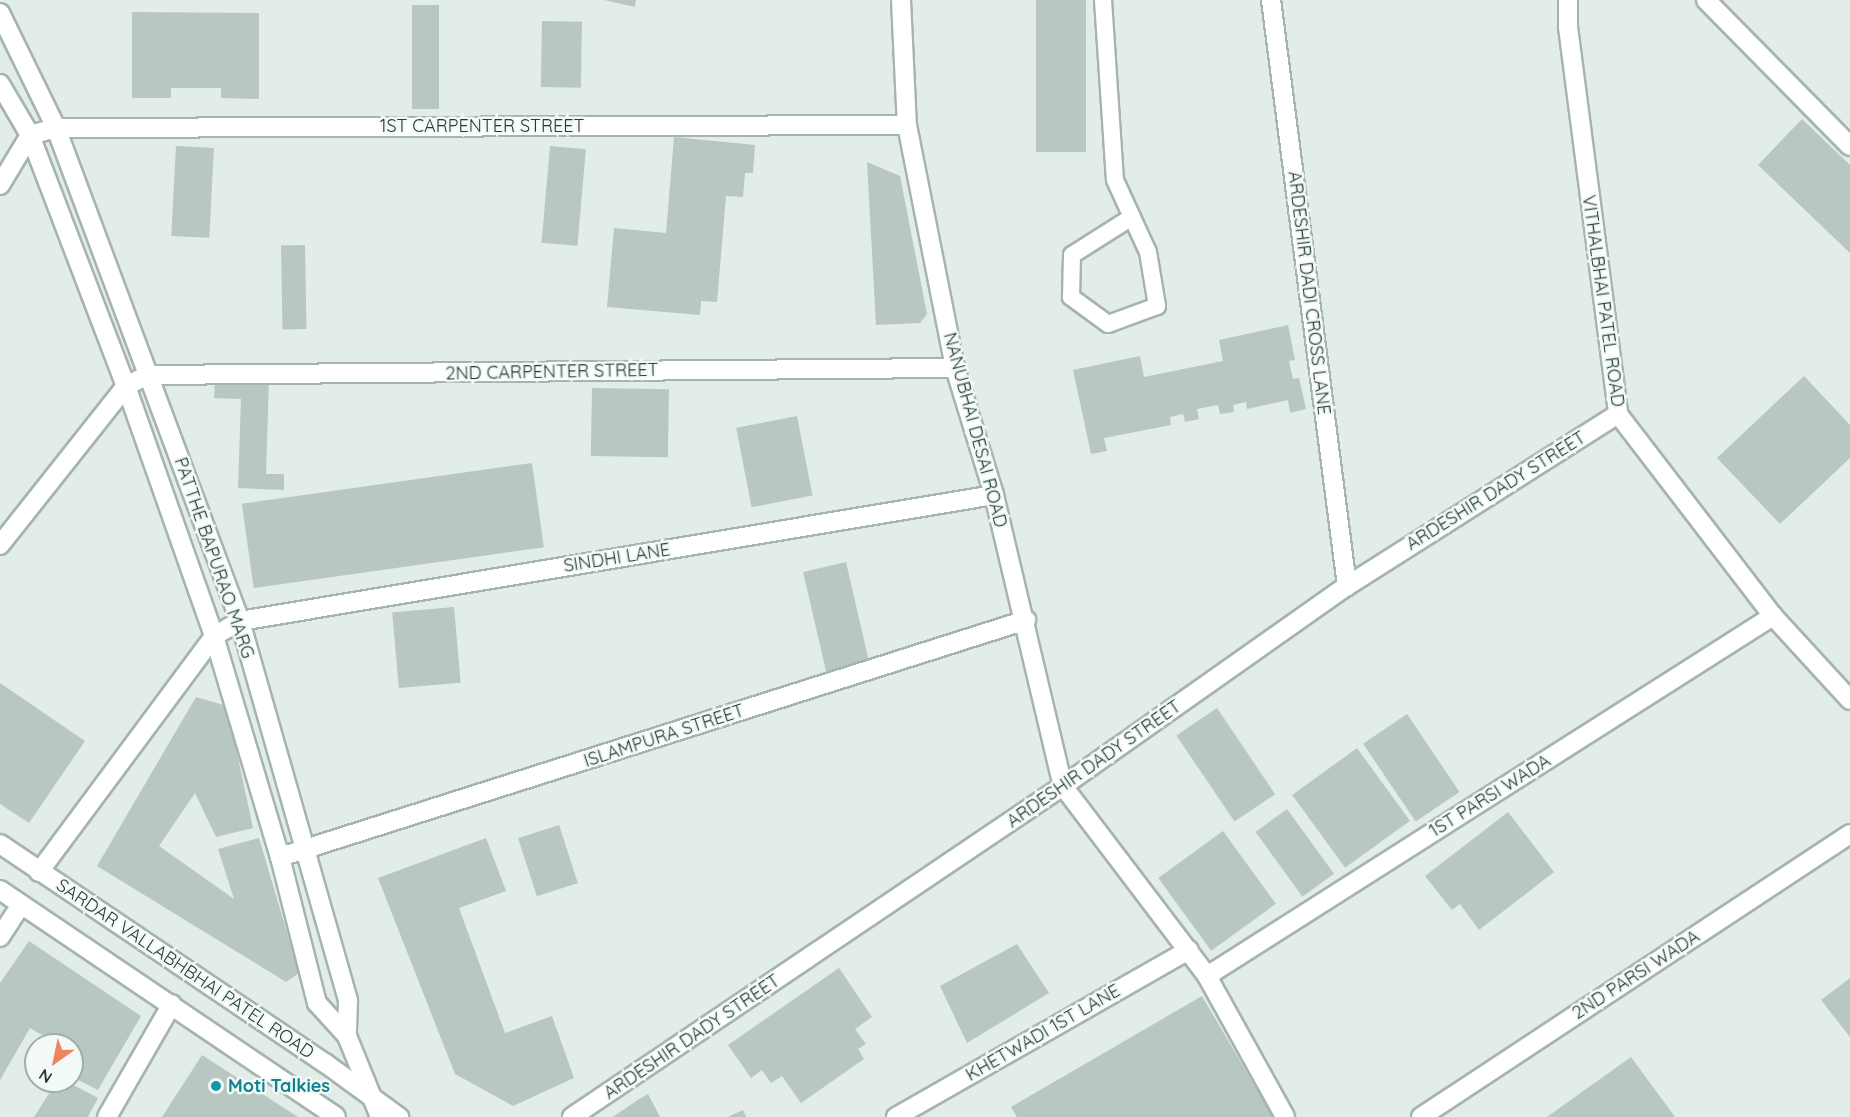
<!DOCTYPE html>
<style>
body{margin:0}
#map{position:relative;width:1850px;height:1117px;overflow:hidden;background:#e2ece8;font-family:Quicksand,sans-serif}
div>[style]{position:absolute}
.building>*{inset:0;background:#b8c7c1;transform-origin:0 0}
.roads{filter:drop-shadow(2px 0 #a5b4af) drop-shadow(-2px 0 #a5b4af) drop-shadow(0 2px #a5b4af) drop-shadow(0 -2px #a5b4af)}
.lane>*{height:16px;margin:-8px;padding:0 8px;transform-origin:8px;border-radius:8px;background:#fff}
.street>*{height:18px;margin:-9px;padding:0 9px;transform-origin:9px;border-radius:9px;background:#fff}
.secondary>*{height:18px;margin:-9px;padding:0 9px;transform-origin:9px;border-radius:9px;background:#fff}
.dots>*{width:16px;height:16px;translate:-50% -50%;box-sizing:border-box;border:3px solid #f3f9f6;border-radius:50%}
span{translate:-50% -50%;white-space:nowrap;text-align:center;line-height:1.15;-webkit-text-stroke:5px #f3f9f6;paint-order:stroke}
.street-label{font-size:18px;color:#223d36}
.culture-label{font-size:18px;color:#0d838f;font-weight:700}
.left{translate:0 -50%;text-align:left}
.north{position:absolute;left:24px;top:1033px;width:60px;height:60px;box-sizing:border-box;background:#f3f9f6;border:2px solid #9faea9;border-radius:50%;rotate:213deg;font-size:16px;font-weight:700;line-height:24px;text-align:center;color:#223d36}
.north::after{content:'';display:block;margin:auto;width:21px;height:27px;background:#f0845d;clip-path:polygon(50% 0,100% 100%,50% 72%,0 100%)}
</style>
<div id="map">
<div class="building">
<div style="clip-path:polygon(604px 0,636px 0,635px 7px)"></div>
<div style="left:1036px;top:0;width:50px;height:152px"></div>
<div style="left:412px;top:5px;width:27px;height:104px"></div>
<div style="clip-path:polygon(132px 12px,259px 13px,259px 99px,221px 98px,221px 88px,171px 88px,171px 98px,132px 98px)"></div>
<div style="left:542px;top:21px;width:40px;height:66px;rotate:1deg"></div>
<div style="clip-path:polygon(1802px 119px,1850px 165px,1850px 253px,1758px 165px)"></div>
<div style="clip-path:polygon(674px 137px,755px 145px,753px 173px,745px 173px,743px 197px,726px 196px,717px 302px,701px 301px,700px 315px,607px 307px,614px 228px,666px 233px)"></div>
<div style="left:176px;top:146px;width:38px;height:90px;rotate:3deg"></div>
<div style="left:550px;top:146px;width:36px;height:97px;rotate:5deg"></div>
<div style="clip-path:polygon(867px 162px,900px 176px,927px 314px,920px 323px,876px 325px)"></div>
<div style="left:305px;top:245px;width:84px;height:24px;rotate:89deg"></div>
<div style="clip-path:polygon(1288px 325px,1295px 360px,1289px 361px,1293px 379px,1299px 378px,1306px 409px,1290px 413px,1288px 400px,1247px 409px,1246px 402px,1233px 405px,1234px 412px,1220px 414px,1218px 405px,1197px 409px,1199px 419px,1185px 422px,1183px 414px,1170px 417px,1171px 425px,1104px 438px,1107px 451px,1091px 454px,1073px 370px,1140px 356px,1144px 377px,1223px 361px,1219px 340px)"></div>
<div style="clip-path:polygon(1804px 376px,1850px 425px,1850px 458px,1780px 524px,1717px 458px)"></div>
<div style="clip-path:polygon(215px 377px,269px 379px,266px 474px,284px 474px,284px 490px,238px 488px,241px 399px,214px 398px)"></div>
<div style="left:592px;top:388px;width:77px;height:68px;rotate:1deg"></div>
<div style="left:797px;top:416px;width:81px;height:62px;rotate:79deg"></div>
<div style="left:532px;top:463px;width:85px;height:293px;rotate:82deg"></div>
<div style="left:846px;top:562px;width:102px;height:44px;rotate:77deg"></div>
<div style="left:454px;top:607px;width:76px;height:62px;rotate:85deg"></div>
<div style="clip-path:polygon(0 683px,85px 741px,29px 823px,0 804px)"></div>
<div style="clip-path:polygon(196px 697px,227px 706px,253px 828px,216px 837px,195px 793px,159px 846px,234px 899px,218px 849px,259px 838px,299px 973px,286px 982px,97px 866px)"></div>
<div style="left:1217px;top:708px;width:104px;height:49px;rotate:56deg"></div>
<div style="left:1407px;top:714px;width:94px;height:53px;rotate:56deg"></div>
<div style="left:1357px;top:748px;width:90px;height:80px;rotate:54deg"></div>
<div style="left:1287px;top:809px;width:80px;height:39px;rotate:54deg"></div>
<div style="clip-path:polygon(1508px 812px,1554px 872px,1479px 930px,1460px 904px,1452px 910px,1425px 876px)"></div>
<div style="left:559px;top:825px;width:61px;height:43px;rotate:72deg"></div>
<div style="left:1223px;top:831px;width:90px;height:80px;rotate:54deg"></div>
<div style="clip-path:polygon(486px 838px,506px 891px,459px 908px,505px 1033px,552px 1016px,574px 1078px,513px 1106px,455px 1074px,378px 878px)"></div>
<div style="clip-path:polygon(29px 941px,141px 1016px,98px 1090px,72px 1077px,79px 1057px,72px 1053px,72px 1045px,59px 1045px,30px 1028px,0 1080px,0 983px)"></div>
<div style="clip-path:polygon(1017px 944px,1049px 993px,967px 1043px,940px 986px)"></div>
<div style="clip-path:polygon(839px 968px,872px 1017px,855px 1029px,866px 1044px,858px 1049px,864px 1059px,801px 1103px,782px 1076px,771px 1083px,762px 1070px,751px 1078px,728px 1045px)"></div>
<div style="clip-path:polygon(1850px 978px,1850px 1037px,1821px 1000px)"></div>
<div style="clip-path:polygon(1202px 996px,1273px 1117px,1017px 1117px,1011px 1107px)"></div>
<div style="clip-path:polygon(202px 1055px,298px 1117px,162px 1117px)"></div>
<div style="clip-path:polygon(1631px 1057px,1675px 1117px,1547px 1117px)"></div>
<div style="clip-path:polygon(57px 1081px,66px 1081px,98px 1098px,88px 1117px,34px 1117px)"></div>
<div style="clip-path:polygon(648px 1094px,660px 1117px,613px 1117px,639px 1099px)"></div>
<div style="clip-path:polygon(743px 1110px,746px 1117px,728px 1117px)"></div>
</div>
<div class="roads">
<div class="lane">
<div style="left:1103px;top:0;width:180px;rotate:86.2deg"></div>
<div style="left:1115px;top:180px;width:79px;rotate:65.4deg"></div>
<div style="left:1148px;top:252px;width:55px;rotate:80.5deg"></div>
<div style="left:1157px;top:306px;width:52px;rotate:159.8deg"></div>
<div style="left:1108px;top:324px;width:46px;rotate:-143.9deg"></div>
<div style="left:1071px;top:297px;width:42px;rotate:-88.6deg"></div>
<div style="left:1072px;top:255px;width:71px;rotate:-32.3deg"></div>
</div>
<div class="street">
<div style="left:901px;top:0;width:125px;rotate:87.3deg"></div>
<div style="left:907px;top:125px;width:248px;rotate:78.8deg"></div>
<div style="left:955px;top:368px;width:133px;rotate:72.9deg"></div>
<div style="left:994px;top:495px;width:299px;rotate:76.7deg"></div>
<div style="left:1063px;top:786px;width:238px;rotate:52.8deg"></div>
<div style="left:1207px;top:976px;width:161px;rotate:61deg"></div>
<div style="left:1271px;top:0;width:591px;rotate:82.61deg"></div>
<div style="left:1706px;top:0;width:205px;rotate:45.4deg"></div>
<div style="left:0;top:185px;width:58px;rotate:-59deg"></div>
<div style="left:30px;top:135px;width:27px;rotate:-15deg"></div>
<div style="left:56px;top:128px;width:851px;rotate:-0.2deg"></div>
<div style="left:0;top:545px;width:203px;rotate:-51.6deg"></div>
<div style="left:126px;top:386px;width:25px;rotate:-27deg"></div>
<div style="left:148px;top:375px;width:807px;rotate:-0.5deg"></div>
<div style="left:280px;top:857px;width:783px;rotate:-17.62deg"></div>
<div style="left:39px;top:872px;width:294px;rotate:-53.4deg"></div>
<div style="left:214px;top:636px;width:30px;rotate:-30deg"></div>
<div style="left:240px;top:621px;width:764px;rotate:-9.49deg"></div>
<div style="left:0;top:937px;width:38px;rotate:-57deg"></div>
<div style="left:1207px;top:976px;width:671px;rotate:-32.46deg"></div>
<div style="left:107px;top:1117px;width:130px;rotate:-60.1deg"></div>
<div style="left:572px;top:1117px;width:592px;rotate:-33.99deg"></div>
<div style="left:1063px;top:786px;width:347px;rotate:-35.2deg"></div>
<div style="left:1347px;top:586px;width:321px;rotate:-32.4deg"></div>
<div style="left:896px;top:1117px;width:337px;rotate:-29.7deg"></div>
<div style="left:1421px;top:1117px;width:514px;rotate:-33.41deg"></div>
</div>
<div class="secondary">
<div style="left:1568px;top:0;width:27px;rotate:90deg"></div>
<div style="left:1568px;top:27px;width:390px;rotate:82.6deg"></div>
<div style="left:1618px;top:414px;width:255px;rotate:52.5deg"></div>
<div style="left:1773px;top:616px;width:114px;rotate:47.5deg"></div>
<div style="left:0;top:13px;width:128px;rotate:64deg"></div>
<div style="left:56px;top:128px;width:526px;rotate:69.53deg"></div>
<div style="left:240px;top:621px;width:395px;rotate:74.1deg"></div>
<div style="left:348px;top:1001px;width:35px;rotate:92deg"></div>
<div style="left:347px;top:1036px;width:87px;rotate:67.8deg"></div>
<div style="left:0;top:84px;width:59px;rotate:59.5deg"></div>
<div style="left:30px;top:135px;width:269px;rotate:69.1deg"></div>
<div style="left:126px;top:386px;width:265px;rotate:70.6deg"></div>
<div style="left:214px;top:636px;width:231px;rotate:73.4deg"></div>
<div style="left:280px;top:857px;width:151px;rotate:75.8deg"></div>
<div style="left:317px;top:1003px;width:45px;rotate:47.7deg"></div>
<div style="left:0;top:844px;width:392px;rotate:34deg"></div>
<div style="left:325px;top:1063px;width:92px;rotate:36.1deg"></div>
<div style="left:0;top:890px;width:405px;rotate:34deg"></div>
</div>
</div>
<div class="dots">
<div style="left:216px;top:1086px;background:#0f9aa8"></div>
</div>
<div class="street-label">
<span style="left:482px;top:126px">1ST CARPENTER STREET</span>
<span style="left:1309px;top:293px;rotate:83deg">ARDESHIR DADI CROSS LANE</span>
<span style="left:1603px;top:301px;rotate:82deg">VITHALBHAI PATEL ROAD</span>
<span style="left:552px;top:372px;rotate:-1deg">2ND CARPENTER STREET</span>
<span style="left:975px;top:430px;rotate:75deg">NANUBHAI DESAI ROAD</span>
<span style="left:1496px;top:491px;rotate:-32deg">ARDESHIR DADY STREET</span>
<span style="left:214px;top:558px;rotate:71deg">PATTHE BAPURAO MARG</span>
<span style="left:617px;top:558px;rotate:-9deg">SINDHI LANE</span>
<span style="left:664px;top:736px;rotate:-18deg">ISLAMPURA STREET</span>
<span style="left:1094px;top:764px;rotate:-35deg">ARDESHIR DADY STREET</span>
<span style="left:1490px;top:796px;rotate:-32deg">1ST PARSI WADA</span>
<span style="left:185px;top:969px;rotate:34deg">SARDAR VALLABHBHAI PATEL ROAD</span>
<span style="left:1636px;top:975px;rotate:-33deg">2ND PARSI WADA</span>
<span style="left:1043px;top:1033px;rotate:-30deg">KHETWADI 1ST LANE</span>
<span style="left:692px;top:1037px;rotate:-34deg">ARDESHIR DADY STREET</span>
</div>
<div class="culture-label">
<span class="left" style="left:228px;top:1086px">Moti Talkies</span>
</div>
<div class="north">N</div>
</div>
